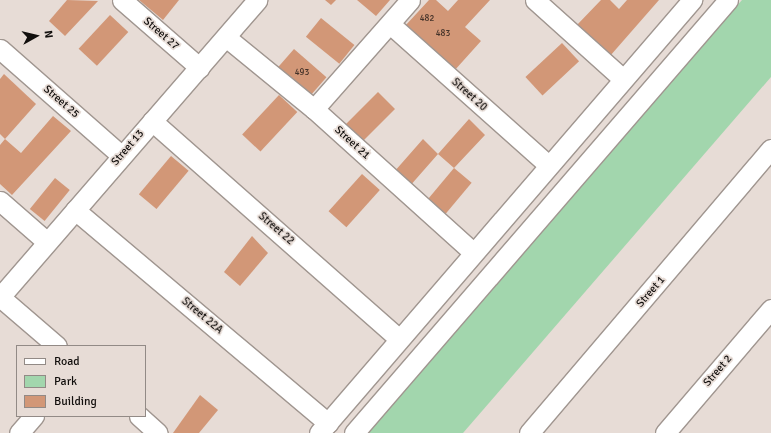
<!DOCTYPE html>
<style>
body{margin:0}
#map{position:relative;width:771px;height:433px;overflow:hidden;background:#e7dcd6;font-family:Signika,sans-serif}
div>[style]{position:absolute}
.green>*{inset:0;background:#a2d6ad}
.building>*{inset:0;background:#d29777;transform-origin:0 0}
.roads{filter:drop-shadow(1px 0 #a09690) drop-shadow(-1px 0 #a09690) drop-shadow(0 1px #a09690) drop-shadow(0 -1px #a09690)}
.minor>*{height:19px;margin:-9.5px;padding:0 9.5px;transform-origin:9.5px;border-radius:9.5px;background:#fff}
span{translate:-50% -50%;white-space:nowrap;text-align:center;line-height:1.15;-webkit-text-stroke:3.5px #e7dcd6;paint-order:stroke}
.number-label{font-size:9px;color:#423128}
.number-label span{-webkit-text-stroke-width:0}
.street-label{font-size:11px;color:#120f0d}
.legend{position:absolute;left:16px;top:345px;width:130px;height:72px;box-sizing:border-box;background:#e7dcd6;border:1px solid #928a86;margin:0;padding:5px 7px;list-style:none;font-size:12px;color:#120f0d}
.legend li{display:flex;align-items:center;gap:8px;height:20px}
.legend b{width:20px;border:1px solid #928a86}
.north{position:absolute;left:16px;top:16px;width:40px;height:40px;-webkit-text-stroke:3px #e7dcd6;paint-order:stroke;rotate:82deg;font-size:11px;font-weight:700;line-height:16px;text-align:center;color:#120f0d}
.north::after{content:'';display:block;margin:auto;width:14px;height:18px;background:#120f0d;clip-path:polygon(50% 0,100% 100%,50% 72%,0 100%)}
</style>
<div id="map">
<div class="green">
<div style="clip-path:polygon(742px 0,771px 0,771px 77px,463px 433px,367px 433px)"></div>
</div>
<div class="building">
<div style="clip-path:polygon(67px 0,98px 1px,65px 36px,49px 21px)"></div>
<div style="clip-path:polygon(139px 0,179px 0,163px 20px)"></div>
<div style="clip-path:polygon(325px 0,336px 0,331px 5px)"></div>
<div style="clip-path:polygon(357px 0,390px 0,376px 16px)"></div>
<div style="clip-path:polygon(429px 0,436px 0,448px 11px,458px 0,490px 0,465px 27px,481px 41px,454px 71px,405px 26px)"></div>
<div style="clip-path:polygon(601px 0,610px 0,619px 9px,627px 0,659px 0,610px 56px,576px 26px)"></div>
<div style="left:110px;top:15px;width:25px;height:46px;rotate:43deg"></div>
<div style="left:321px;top:18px;width:43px;height:24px;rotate:39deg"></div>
<div style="left:562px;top:43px;width:25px;height:50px;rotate:47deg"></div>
<div style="left:294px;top:49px;width:43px;height:26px;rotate:41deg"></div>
<div style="clip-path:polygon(4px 74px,36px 104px,5px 139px,0 134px,0 79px)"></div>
<div style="left:378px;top:92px;width:24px;height:48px;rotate:45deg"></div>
<div style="left:279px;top:95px;width:25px;height:54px;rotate:43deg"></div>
<div style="clip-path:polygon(53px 116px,71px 131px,12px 195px,0 184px,0 145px,5px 139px,21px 153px)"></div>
<div style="clip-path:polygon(469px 119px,485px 135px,454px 168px,438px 154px,409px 187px,394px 172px,423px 139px,438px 154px)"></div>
<div style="left:171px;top:156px;width:23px;height:50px;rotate:40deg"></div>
<div style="left:454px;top:168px;width:23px;height:42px;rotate:40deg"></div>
<div style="left:362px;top:174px;width:24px;height:50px;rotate:42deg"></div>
<div style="left:55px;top:178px;width:19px;height:40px;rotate:39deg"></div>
<div style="clip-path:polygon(252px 236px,268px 253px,240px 286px,224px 272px)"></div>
<div style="clip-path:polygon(200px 395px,218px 410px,199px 433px,173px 433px)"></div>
</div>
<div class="roads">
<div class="minor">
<div style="left:122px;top:0;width:103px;rotate:41.1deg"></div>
<div style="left:535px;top:0;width:118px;rotate:41.9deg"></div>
<div style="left:390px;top:24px;width:212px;rotate:41.7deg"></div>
<div style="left:227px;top:38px;width:112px;rotate:39.2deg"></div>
<div style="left:314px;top:109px;width:214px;rotate:42deg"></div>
<div style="left:0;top:49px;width:162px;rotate:41.3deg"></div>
<div style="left:314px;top:109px;width:145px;rotate:-48.6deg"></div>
<div style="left:152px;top:121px;width:329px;rotate:41.4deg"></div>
<div style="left:0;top:201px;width:62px;rotate:41.1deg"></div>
<div style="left:75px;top:210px;width:331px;rotate:40.1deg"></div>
<div style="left:0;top:297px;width:393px;rotate:-49.1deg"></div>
<div style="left:0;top:297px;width:75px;rotate:40.7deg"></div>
<div style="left:139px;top:416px;width:25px;rotate:42deg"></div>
<div style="left:19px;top:433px;width:23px;rotate:-49deg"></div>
<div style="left:319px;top:433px;width:572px;rotate:-49.26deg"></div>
<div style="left:354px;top:433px;width:572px;rotate:-49.18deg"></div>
<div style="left:529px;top:433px;width:373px;rotate:-49.6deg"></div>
<div style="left:665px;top:433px;width:163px;rotate:-49.5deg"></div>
</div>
</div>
<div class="number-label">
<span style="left:427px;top:19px">482</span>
<span style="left:443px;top:34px">483</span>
<span style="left:302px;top:73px">493</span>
</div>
<div class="street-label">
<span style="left:161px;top:34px;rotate:41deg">Street 27</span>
<span style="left:469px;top:95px;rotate:42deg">Street 20</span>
<span style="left:61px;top:102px;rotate:41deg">Street 25</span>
<span style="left:352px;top:143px;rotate:42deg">Street 21</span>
<span style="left:128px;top:148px;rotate:-49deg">Street 13</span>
<span style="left:276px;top:229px;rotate:41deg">Street 22</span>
<span style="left:651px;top:292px;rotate:-49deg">Street 1</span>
<span style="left:202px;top:316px;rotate:40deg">Street 22A</span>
<span style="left:718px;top:371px;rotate:-49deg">Street 2</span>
</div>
<ul class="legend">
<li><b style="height:5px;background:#fff"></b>Road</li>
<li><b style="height:11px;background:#a2d6ad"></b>Park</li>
<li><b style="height:11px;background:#d29777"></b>Building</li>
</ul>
<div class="north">N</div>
</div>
